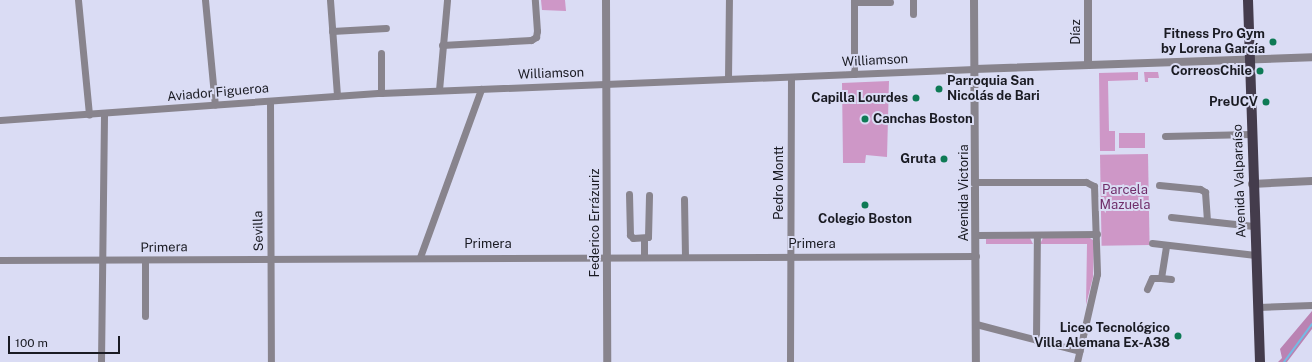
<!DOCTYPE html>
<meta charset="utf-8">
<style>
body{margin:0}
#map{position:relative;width:1312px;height:362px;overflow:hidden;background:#dadcf4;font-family:"Public Sans",sans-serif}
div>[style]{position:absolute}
.green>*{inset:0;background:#ce97c7;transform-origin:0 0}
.forest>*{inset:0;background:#ba83b3}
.stream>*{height:2px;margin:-1px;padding:0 1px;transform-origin:1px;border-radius:1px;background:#74bbe4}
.minor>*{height:7px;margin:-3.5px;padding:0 3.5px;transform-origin:3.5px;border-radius:3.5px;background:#88848d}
.tertiary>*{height:8px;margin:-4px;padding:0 4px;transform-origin:4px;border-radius:4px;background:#88848d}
.primary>*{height:10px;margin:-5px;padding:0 5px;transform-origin:5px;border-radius:5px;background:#443c4c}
.dots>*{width:11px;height:11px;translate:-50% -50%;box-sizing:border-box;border:2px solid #dadcf4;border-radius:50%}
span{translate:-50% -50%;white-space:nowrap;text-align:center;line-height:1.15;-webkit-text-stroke:4px #dadcf4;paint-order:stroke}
.street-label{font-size:13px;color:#1a1b23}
.poi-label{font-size:13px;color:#1a1b23;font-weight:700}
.right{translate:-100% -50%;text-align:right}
.left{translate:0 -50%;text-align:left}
.park-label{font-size:13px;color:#702e6a}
.scale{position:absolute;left:8px;top:336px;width:112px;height:18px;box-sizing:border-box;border:2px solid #1a1b23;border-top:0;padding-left:5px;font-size:12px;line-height:14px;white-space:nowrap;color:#1a1b23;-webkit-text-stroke:3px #dadcf4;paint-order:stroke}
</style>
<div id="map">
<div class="green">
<div style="clip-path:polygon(541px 0,565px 0,566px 11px,542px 10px)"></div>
<div style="clip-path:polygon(1138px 72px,1138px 80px,1108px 81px,1109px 131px,1115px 131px,1115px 151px,1100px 151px,1099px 73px)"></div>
<div style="clip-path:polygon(1144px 72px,1158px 72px,1159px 78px,1148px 78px,1148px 82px,1145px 82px)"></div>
<div style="clip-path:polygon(889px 81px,887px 157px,866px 155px,865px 163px,843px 163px,842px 83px)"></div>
<div style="left:1145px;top:133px;width:15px;height:26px;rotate:90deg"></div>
<div style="left:1148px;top:154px;width:91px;height:48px;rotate:89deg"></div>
<div style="clip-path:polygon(1030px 238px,1033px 244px,986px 244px,986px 239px)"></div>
<div style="clip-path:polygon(1043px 238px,1090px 238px,1094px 241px,1093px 277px,1086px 305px,1087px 244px,1040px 244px)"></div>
</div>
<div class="forest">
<div style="clip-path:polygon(1312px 311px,1312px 329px,1287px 362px,1278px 362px,1282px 358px,1280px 349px)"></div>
</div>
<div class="stream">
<div style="left:1284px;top:362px;width:47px;rotate:-53.6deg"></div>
</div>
<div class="minor">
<div style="left:78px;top:0;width:115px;rotate:84.5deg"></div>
<div style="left:205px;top:0;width:105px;rotate:84.6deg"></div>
<div style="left:330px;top:0;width:96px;rotate:85.8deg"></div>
<div style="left:913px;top:0;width:14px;rotate:90deg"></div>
<div style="left:854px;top:2px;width:36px"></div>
<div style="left:332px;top:31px;width:54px;rotate:-3.2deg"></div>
<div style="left:442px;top:45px;width:89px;rotate:-3.2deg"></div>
<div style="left:531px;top:40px;width:6px;rotate:-31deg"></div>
<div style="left:536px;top:37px;width:6px;rotate:-81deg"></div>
<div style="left:537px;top:31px;width:31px;rotate:-94deg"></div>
<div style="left:381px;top:53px;width:40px;rotate:90deg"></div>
<div style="left:854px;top:74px;width:74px;rotate:-90deg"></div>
<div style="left:728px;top:78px;width:78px;rotate:-89.3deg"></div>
<div style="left:439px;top:90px;width:90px;rotate:-84.9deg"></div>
<div style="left:270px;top:101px;width:261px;rotate:89.8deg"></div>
<div style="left:0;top:120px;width:382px;rotate:-4.1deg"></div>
<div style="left:381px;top:93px;width:594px;rotate:-2.31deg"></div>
<div style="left:1165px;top:136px;width:86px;rotate:-1.3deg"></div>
<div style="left:975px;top:182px;width:111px"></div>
<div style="left:1086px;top:182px;width:9px;rotate:27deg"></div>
<div style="left:1094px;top:186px;width:88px;rotate:88deg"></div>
<div style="left:1097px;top:274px;width:90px;rotate:102.8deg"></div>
<div style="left:1159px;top:185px;width:41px;rotate:5.6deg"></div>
<div style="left:1200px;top:189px;width:6px;rotate:31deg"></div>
<div style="left:1205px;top:192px;width:28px;rotate:86deg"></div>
<div style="left:629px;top:194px;width:41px;rotate:88.6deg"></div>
<div style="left:630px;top:235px;width:4px;rotate:45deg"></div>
<div style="left:633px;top:238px;width:15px;rotate:-4deg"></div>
<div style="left:648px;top:237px;width:42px;rotate:-88.6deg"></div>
<div style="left:684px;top:199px;width:57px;rotate:89deg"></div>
<div style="left:1171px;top:217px;width:83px;rotate:6.2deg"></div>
<div style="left:976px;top:235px;width:121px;rotate:-0.5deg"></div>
<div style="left:644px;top:238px;width:18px;rotate:90deg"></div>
<div style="left:1152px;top:243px;width:104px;rotate:6.6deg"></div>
<div style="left:420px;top:257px;width:179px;rotate:-70deg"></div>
<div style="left:0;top:260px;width:976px;rotate:-0.23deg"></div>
<div style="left:145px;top:260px;width:56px;rotate:90deg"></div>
<div style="left:1161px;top:278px;width:10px;rotate:6deg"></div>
<div style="left:1147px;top:289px;width:12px;rotate:-66deg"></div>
<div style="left:1152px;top:278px;width:9px"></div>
<div style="left:1161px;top:278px;width:33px;rotate:-81deg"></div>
<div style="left:1258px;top:307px;width:54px;rotate:-2.1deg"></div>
<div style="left:976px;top:324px;width:107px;rotate:14.6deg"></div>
<div style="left:1036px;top:340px;width:105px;rotate:-89.5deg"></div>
<div style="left:101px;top:362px;width:249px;rotate:-89.3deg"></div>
<div style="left:790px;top:362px;width:285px;rotate:-89.8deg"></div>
</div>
<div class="tertiary">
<div style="left:606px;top:0;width:362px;rotate:89.8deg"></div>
<div style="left:974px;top:0;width:362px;rotate:89.7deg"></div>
<div style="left:1088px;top:65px;width:65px;rotate:-90deg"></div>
<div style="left:975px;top:69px;width:337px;rotate:-2deg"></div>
<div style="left:1252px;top:184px;width:60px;rotate:-2.9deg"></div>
</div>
<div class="primary">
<div style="left:1248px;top:0;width:362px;rotate:88.1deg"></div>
</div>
<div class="dots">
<div style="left:1273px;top:42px;background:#0e7a55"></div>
<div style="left:1260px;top:71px;background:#0e7a55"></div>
<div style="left:939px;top:89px;background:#0e7a55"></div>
<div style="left:916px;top:98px;background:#0e7a55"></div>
<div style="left:1266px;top:102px;background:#0e7a55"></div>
<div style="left:865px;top:119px;background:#0e7a55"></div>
<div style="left:944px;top:159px;background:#0e7a55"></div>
<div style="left:865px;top:205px;background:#0e7a55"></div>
<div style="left:1178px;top:336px;background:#0e7a55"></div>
</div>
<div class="street-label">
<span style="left:1076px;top:32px;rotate:-90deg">Díaz</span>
<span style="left:875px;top:61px;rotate:-3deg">Williamson</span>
<span style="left:551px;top:74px;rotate:-2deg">Williamson</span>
<span style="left:218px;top:93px;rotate:-5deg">Aviador Figueroa</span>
<span style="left:1240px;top:181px;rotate:-92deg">Avenida Valparaíso</span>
<span style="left:779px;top:183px;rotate:-90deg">Pedro Montt</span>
<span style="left:964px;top:193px;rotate:-90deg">Avenida Victoria</span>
<span style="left:595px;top:223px;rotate:-90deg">Federico Errázuriz</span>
<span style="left:259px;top:231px;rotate:-91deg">Sevilla</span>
<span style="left:488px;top:244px">Primera</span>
<span style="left:812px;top:244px">Primera</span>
<span style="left:164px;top:248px;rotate:-1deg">Primera</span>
</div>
<div class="poi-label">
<span class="right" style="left:1265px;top:42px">Fitness Pro Gym<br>by Lorena García</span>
<span class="right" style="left:1252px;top:71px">CorreosChile</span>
<span class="left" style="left:947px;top:89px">Parroquia San<br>Nicolás de Bari</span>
<span class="right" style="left:908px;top:98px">Capilla Lourdes</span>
<span class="right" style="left:1258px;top:102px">PreUCV</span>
<span class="left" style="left:873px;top:119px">Canchas Boston</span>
<span class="right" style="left:936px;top:159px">Gruta</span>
<span style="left:865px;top:219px">Colegio Boston</span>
<span class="right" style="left:1170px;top:336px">Liceo Tecnológico<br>Villa Alemana Ex-A38</span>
</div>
<div class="park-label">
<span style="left:1125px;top:198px">Parcela<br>Mazuela</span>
</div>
<div class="scale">100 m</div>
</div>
